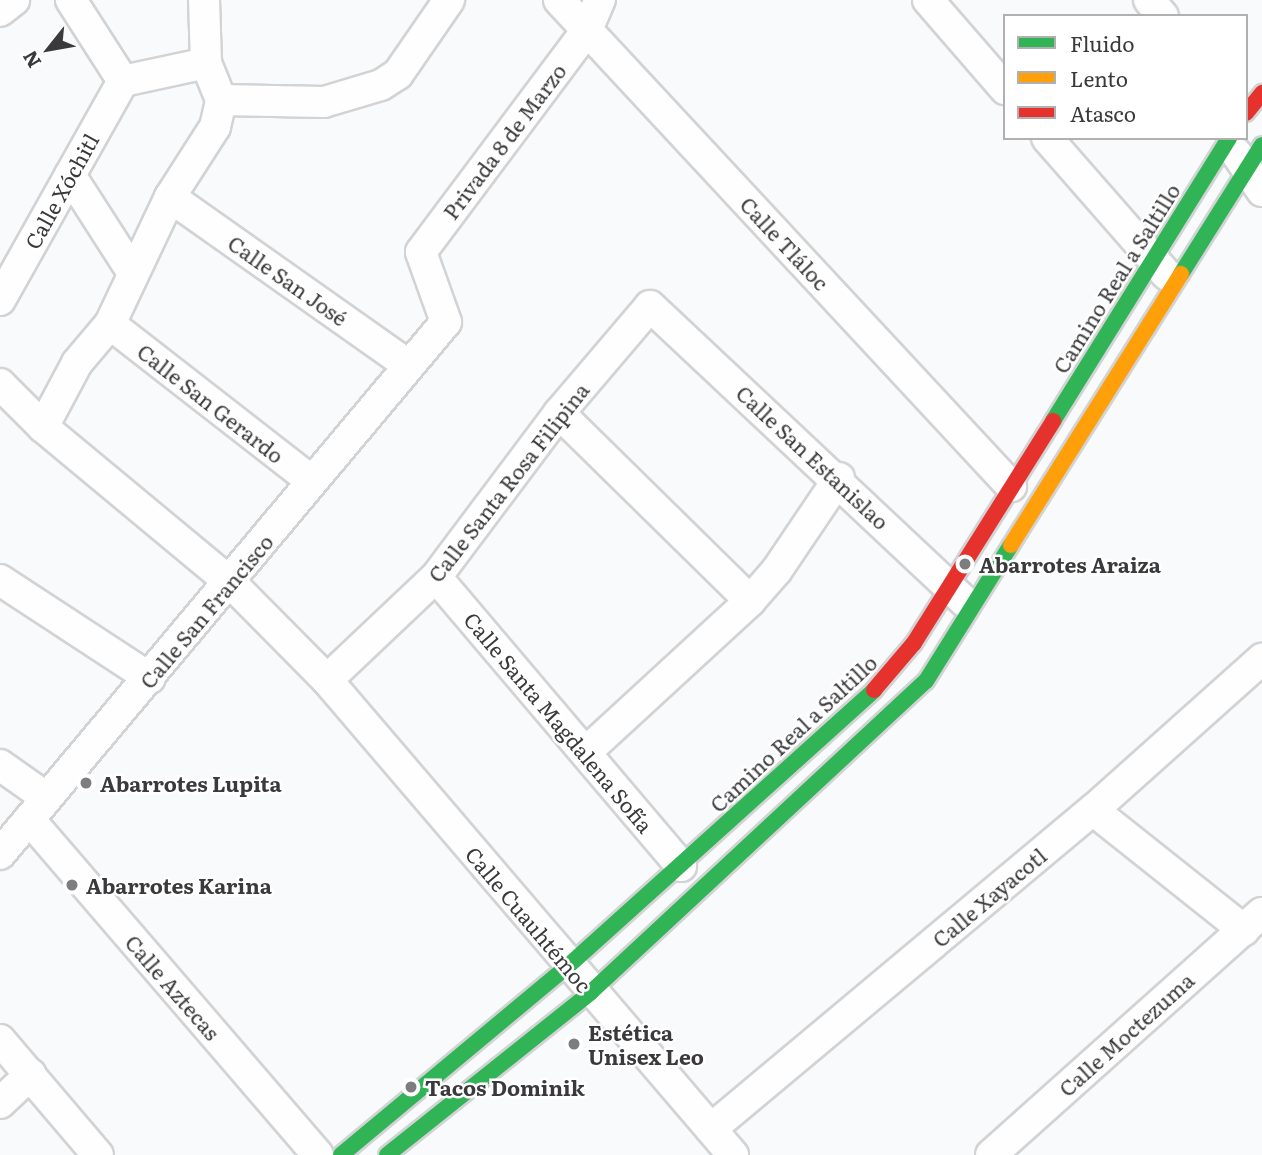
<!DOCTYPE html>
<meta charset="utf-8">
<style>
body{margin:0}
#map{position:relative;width:1262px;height:1155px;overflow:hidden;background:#f9fafc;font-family:Literata,serif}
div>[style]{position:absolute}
.roads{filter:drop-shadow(2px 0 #d2d3d4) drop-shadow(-2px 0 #d2d3d4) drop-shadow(0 2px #d2d3d4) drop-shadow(0 -2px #d2d3d4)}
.street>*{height:30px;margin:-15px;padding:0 15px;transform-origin:15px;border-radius:15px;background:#fefeff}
.fast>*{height:16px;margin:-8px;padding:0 8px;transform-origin:8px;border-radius:8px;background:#30b455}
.slow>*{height:16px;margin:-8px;padding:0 8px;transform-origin:8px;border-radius:8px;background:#ff9f0a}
.jam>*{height:16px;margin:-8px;padding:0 8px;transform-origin:8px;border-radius:8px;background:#e5322d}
.dots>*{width:19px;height:19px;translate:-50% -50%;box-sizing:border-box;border:4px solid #fff;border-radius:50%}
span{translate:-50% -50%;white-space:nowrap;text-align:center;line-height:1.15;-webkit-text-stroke:5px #fff;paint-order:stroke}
.street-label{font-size:21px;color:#3a3a3c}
.poi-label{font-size:21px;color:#3a3a3c;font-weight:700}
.left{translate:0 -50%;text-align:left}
.legend{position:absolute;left:1003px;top:14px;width:245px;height:126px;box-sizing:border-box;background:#fff;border:2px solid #b0b0b1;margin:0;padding:9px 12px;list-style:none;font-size:21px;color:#3a3a3c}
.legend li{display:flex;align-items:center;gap:14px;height:35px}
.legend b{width:35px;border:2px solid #b0b0b1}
.north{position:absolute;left:14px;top:14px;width:70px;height:70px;-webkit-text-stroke:5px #fff;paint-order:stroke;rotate:239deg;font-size:19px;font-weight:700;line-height:28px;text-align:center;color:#3a3a3c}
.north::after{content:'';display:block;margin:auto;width:24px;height:32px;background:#3a3a3c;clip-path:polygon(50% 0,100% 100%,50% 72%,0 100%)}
</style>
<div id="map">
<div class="roads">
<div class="street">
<div style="left:71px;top:0;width:96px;rotate:57.3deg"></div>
<div style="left:559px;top:0;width:664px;rotate:47.08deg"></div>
<div style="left:928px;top:0;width:118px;rotate:49.1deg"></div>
<div style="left:1149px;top:0;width:21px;rotate:49deg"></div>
<div style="left:0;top:11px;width:18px;rotate:-38deg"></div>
<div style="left:123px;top:81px;width:85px;rotate:-12.2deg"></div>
<div style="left:221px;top:100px;width:103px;rotate:1.1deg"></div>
<div style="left:324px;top:102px;width:59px;rotate:-16.6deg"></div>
<div style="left:381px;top:85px;width:20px;rotate:-33deg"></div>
<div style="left:398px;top:74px;width:90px;rotate:-55.4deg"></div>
<div style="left:1047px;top:138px;width:182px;rotate:48.8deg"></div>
<div style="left:1236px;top:153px;width:46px;rotate:55.6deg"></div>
<div style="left:70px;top:175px;width:117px;rotate:57.3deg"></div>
<div style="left:170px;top:197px;width:290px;rotate:35.2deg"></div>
<div style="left:0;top:300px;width:251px;rotate:-60.7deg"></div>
<div style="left:110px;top:324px;width:256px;rotate:37.9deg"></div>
<div style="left:0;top:384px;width:61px;rotate:45deg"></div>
<div style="left:43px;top:427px;width:244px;rotate:39.7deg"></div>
<div style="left:231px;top:583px;width:136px;rotate:45.3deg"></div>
<div style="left:327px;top:680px;width:625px;rotate:49.48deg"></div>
<div style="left:559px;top:413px;width:268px;rotate:44.5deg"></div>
<div style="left:43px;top:427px;width:72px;rotate:-62deg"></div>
<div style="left:77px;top:363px;width:51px;rotate:-49.8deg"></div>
<div style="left:110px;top:324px;width:140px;rotate:-64.7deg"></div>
<div style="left:170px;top:197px;width:83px;rotate:-57.3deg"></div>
<div style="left:215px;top:127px;width:28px;rotate:-77deg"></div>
<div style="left:221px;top:100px;width:40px;rotate:-112deg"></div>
<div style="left:206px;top:63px;width:63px;rotate:-91.8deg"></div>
<div style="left:436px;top:577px;width:379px;rotate:49.7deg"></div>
<div style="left:0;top:580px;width:179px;rotate:33.2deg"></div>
<div style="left:327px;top:680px;width:150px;rotate:-43.4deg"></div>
<div style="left:436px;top:577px;width:205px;rotate:-53.1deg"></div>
<div style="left:559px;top:413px;width:140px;rotate:-49.6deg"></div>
<div style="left:650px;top:306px;width:432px;rotate:43.2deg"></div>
<div style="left:586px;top:752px;width:223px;rotate:-42.6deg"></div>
<div style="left:750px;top:601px;width:41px;rotate:-48.9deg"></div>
<div style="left:777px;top:570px;width:111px;rotate:-56deg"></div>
<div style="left:0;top:765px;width:57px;rotate:35.1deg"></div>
<div style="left:1093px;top:810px;width:193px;rotate:38.5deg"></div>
<div style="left:29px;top:819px;width:443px;rotate:49.3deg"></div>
<div style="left:0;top:854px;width:694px;rotate:-50.03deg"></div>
<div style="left:446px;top:322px;width:74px;rotate:-109.7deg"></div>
<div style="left:421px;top:252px;width:277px;rotate:-53.2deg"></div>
<div style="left:587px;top:30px;width:33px;rotate:-67deg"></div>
<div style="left:0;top:1040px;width:151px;rotate:49.6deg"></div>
<div style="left:0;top:1103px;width:42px;rotate:-43.1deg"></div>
<div style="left:711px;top:1129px;width:498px;rotate:-39.9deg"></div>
<div style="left:1093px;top:810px;width:227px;rotate:-41.8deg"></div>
<div style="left:991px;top:1155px;width:363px;rotate:-41.8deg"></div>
</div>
<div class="fast">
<div style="left:1181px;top:274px;width:152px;rotate:-57.9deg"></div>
<div style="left:1053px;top:421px;width:333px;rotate:-58.1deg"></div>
<div style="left:341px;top:1155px;width:295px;rotate:-39.8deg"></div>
<div style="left:568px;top:966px;width:412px;rotate:-42deg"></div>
<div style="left:387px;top:1155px;width:261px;rotate:-38.6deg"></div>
<div style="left:591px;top:992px;width:457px;rotate:-42.9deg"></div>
<div style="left:926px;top:681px;width:160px;rotate:-58deg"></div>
</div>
<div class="slow">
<div style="left:1011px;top:545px;width:320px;rotate:-57.9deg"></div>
</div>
<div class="jam">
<div style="left:1246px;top:113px;width:26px;rotate:-51deg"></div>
<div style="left:874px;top:690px;width:62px;rotate:-49.6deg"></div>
<div style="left:914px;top:643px;width:262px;rotate:-57.9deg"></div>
</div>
</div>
<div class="dots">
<div style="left:965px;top:564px;background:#7d7d7f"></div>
<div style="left:86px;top:783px;background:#7d7d7f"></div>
<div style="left:72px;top:885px;background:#7d7d7f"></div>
<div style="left:574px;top:1044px;background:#7d7d7f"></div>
<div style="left:411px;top:1087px;background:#7d7d7f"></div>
</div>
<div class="street-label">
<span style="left:504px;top:141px;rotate:-53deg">Privada 8 de Marzo</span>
<span style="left:61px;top:191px;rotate:-61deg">Calle Xóchitl</span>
<span style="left:785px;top:243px;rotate:47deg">Calle Tláloc</span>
<span style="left:1116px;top:278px;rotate:-58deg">Camino Real a Saltillo</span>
<span style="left:288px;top:280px;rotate:35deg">Calle San José</span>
<span style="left:211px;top:403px;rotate:38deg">Calle San Gerardo</span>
<span style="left:813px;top:457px;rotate:43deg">Calle San Estanislao</span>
<span style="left:508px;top:482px;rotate:-52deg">Calle Santa Rosa Filipina</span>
<span style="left:206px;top:611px;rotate:-50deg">Calle San Francisco</span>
<span style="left:559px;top:722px;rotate:50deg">Calle Santa Magdalena Sofía</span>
<span style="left:793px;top:733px;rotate:-43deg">Camino Real a Saltillo</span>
<span style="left:989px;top:897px;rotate:-40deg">Calle Xayacotl</span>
<span style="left:529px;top:919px;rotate:50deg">Calle Cuauhtémoc</span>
<span style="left:173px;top:987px;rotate:49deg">Calle Aztecas</span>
<span style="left:1126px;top:1034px;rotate:-42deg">Calle Moctezuma</span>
</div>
<div class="poi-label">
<span class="left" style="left:979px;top:564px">Abarrotes Araiza</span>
<span class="left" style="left:100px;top:783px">Abarrotes Lupita</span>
<span class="left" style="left:86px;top:885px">Abarrotes Karina</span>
<span class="left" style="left:588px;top:1044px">Estética<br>Unisex Leo</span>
<span class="left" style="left:425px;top:1087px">Tacos Dominik</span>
</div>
<ul class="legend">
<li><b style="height:9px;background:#30b455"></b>Fluido</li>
<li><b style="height:9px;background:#ff9f0a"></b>Lento</li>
<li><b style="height:9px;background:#e5322d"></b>Atasco</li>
</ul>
<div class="north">N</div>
</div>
